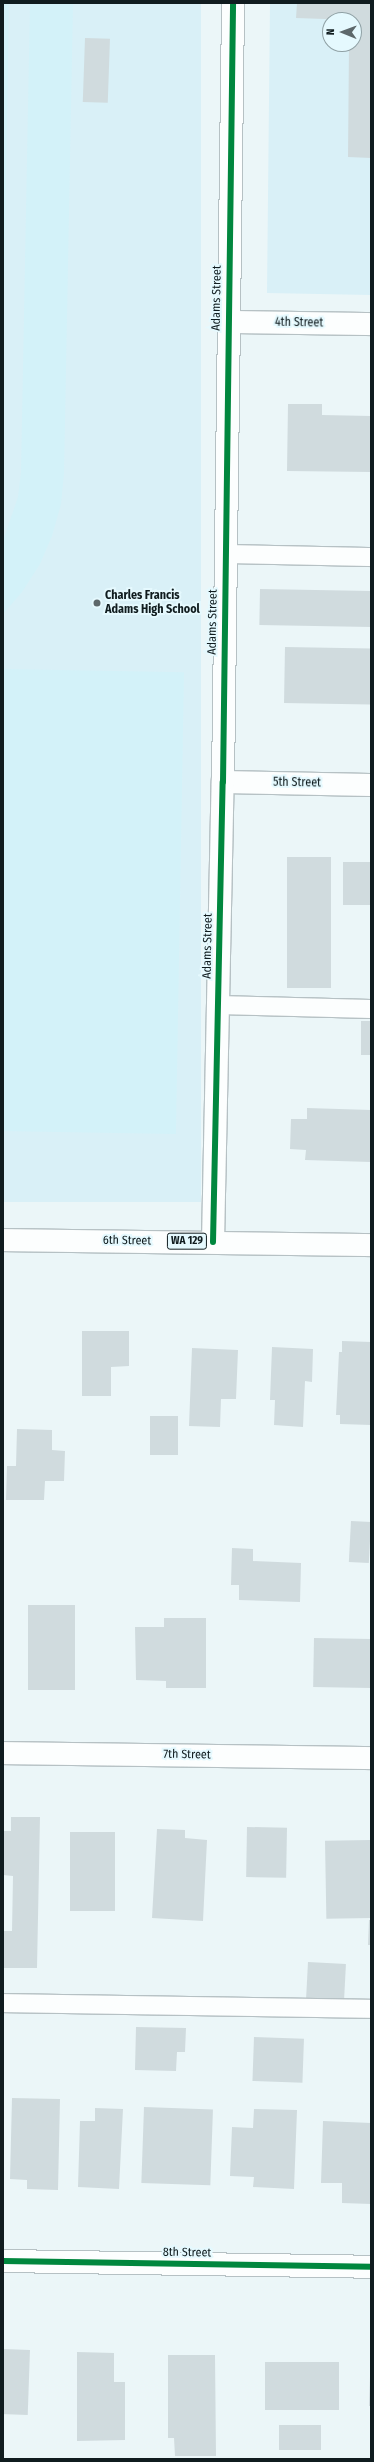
<!DOCTYPE html>
<style>
body{margin:0}
#map{position:relative;width:374px;height:2462px;overflow:hidden;background:#ebf6f8;font-family:"Fira Sans Condensed",sans-serif}
div>[style]{position:absolute}
.built>*{inset:0;background:#d9f0f7;transform-origin:0 0}
.green>*{inset:0;background:#d3f2f9;transform-origin:0 0}
.building>*{inset:0;background:#d0dbde;transform-origin:0 0}
.roads{filter:drop-shadow(1px 0 #b6c1c4) drop-shadow(-1px 0 #b6c1c4) drop-shadow(0 1px #b6c1c4) drop-shadow(0 -1px #b6c1c4)}
.lane>*{height:18px;margin:-9px;padding:0 9px;transform-origin:9px;border-radius:9px;background:#fcfefe}
.street>*{height:22px;margin:-11px;padding:0 11px;transform-origin:11px;border-radius:11px;background:#fcfefe}
.secondary>*{height:22px;margin:-11px;padding:0 11px;transform-origin:11px;border-radius:11px;background:#fcfefe}
.primary>*{height:22px;margin:-11px;padding:0 11px;transform-origin:11px;border-radius:11px;background:#fcfefe}
.cycleway>*{height:6px;margin:-3px;padding:0 3px;transform-origin:3px;border-radius:3px;background:#00873e}
.dots>*{width:11px;height:11px;translate:-50% -50%;box-sizing:border-box;border:2px solid #e5f9fe;border-radius:50%}
span{translate:-50% -50%;white-space:nowrap;text-align:center;line-height:1.15;-webkit-text-stroke:4px #e5f9fe;paint-order:stroke}
.shield-label span{padding:1px 3px;background:#e5f9fe;border:1px solid;border-radius:3px;-webkit-text-stroke-width:0}
.shield-label{font-size:11px;color:#101c1f;font-weight:700}
.street-label{font-size:12px;color:#101c1f}
.poi-label{font-size:12px;color:#101c1f;font-weight:700}
.left{translate:0 -50%;text-align:left}
.frame{position:absolute;inset:0;border:4px solid #101c1f;pointer-events:none}
.north{position:absolute;left:322px;top:12px;width:40px;height:40px;box-sizing:border-box;background:#e5f9fe;border:1px solid #90a1a5;border-radius:50%;rotate:271deg;font-size:11px;font-weight:700;line-height:16px;text-align:center;color:#101c1f}
.north::after{content:'';display:block;margin:auto;width:14px;height:18px;background:#5d686b;clip-path:polygon(50% 0,100% 100%,50% 72%,0 100%)}
</style>
<div id="map">
<div class="built">
<div style="left:3px;top:3px;width:198px;height:1199px"></div>
<div style="clip-path:polygon(evenodd,270px 3px,371px 3px,371px 295px,267px 293px,270px 3px,330px 20px,354px 20px,354px 44px,330px 44px,330px 20px)"></div>
</div>
<div class="green">
<div style="clip-path:polygon(3px 3px,9px 3px,3px 348px)"></div>
<div style="clip-path:polygon(30px 3px,73px 3px,64px 473px,61px 504px,52px 536px,40px 564px,22px 592px,3px 614px,3px 541px,18px 497px,21px 472px)"></div>
<div style="left:3px;top:669px;width:181px;height:462px;rotate:1deg"></div>
</div>
<div class="building">
<div style="clip-path:polygon(297px 3px,371px 3px,371px 158px,348px 157px,349px 44px,354px 44px,354px 20px,296px 18px)"></div>
<div style="left:85px;top:38px;width:25px;height:64px;rotate:2deg"></div>
<div style="clip-path:polygon(288px 404px,322px 404px,322px 415px,371px 416px,371px 472px,287px 471px)"></div>
<div style="left:260px;top:589px;width:111px;height:36px;rotate:1deg"></div>
<div style="left:285px;top:647px;width:86px;height:56px;rotate:1deg"></div>
<div style="left:287px;top:857px;width:44px;height:131px"></div>
<div style="left:343px;top:862px;width:28px;height:43px"></div>
<div style="left:361px;top:1021px;width:10px;height:34px"></div>
<div style="clip-path:polygon(307px 1108px,371px 1110px,371px 1162px,305px 1160px,306px 1150px,290px 1149px,291px 1119px,307px 1119px)"></div>
<div style="clip-path:polygon(82px 1331px,129px 1331px,129px 1366px,111px 1367px,111px 1396px,82px 1396px)"></div>
<div style="clip-path:polygon(342px 1341px,371px 1342px,371px 1425px,340px 1424px,340px 1415px,336px 1415px,339px 1352px,342px 1352px)"></div>
<div style="clip-path:polygon(272px 1347px,313px 1349px,312px 1382px,305px 1381px,303px 1427px,274px 1425px,275px 1400px,270px 1400px)"></div>
<div style="clip-path:polygon(192px 1348px,238px 1350px,236px 1399px,221px 1399px,220px 1427px,189px 1426px)"></div>
<div style="left:150px;top:1416px;width:28px;height:39px"></div>
<div style="clip-path:polygon(17px 1429px,52px 1430px,52px 1450px,65px 1451px,64px 1481px,45px 1481px,44px 1500px,6px 1500px,7px 1466px,16px 1466px)"></div>
<div style="left:351px;top:1521px;width:20px;height:41px;rotate:3deg"></div>
<div style="clip-path:polygon(232px 1548px,253px 1549px,253px 1561px,301px 1563px,300px 1602px,239px 1600px,239px 1585px,231px 1585px)"></div>
<div style="left:28px;top:1605px;width:47px;height:85px"></div>
<div style="clip-path:polygon(164px 1618px,206px 1618px,206px 1688px,166px 1688px,166px 1681px,136px 1680px,135px 1627px,164px 1627px)"></div>
<div style="left:314px;top:1638px;width:57px;height:49px;rotate:1deg"></div>
<div style="clip-path:polygon(11px 1817px,40px 1817px,37px 1968px,3px 1968px,3px 1931px,12px 1931px,13px 1876px,3px 1875px,3px 1831px,11px 1831px)"></div>
<div style="left:247px;top:1827px;width:40px;height:50px;rotate:1deg"></div>
<div style="clip-path:polygon(157px 1829px,185px 1830px,185px 1838px,207px 1840px,203px 1921px,152px 1918px)"></div>
<div style="left:70px;top:1832px;width:45px;height:79px"></div>
<div style="left:370px;top:1840px;width:78px;height:45px;rotate:89deg"></div>
<div style="clip-path:polygon(369px 1920px,371px 1920px,371px 1945px,368px 1945px)"></div>
<div style="left:308px;top:1962px;width:38px;height:42px;rotate:3deg"></div>
<div style="clip-path:polygon(136px 2027px,186px 2028px,185px 2052px,177px 2052px,176px 2071px,135px 2070px)"></div>
<div style="left:254px;top:2037px;width:50px;height:44px;rotate:2deg"></div>
<div style="clip-path:polygon(12px 2098px,60px 2099px,58px 2190px,27px 2189px,27px 2180px,10px 2179px)"></div>
<div style="left:144px;top:2107px;width:69px;height:76px;rotate:2deg"></div>
<div style="clip-path:polygon(95px 2108px,123px 2109px,119px 2189px,78px 2187px,80px 2121px,95px 2121px)"></div>
<div style="clip-path:polygon(254px 2109px,297px 2110px,294px 2189px,253px 2187px,254px 2177px,230px 2176px,232px 2127px,253px 2128px)"></div>
<div style="clip-path:polygon(323px 2121px,371px 2123px,371px 2204px,342px 2203px,342px 2183px,321px 2183px)"></div>
<div style="left:3px;top:2349px;width:27px;height:65px;rotate:2deg"></div>
<div style="clip-path:polygon(77px 2352px,114px 2353px,114px 2382px,125px 2382px,125px 2440px,77px 2441px)"></div>
<div style="clip-path:polygon(168px 2355px,215px 2355px,216px 2456px,175px 2456px,174px 2438px,168px 2438px)"></div>
<div style="left:265px;top:2362px;width:74px;height:48px"></div>
<div style="clip-path:polygon(370px 2377px,371px 2377px,371px 2406px,369px 2406px)"></div>
<div style="left:279px;top:2425px;width:42px;height:25px"></div>
</div>
<div class="roads">
<div class="lane">
<div style="left:225px;top:554px;width:146px;rotate:1.2deg"></div>
<div style="left:218px;top:1005px;width:153px;rotate:1.5deg"></div>
<div style="left:3px;top:2003px;width:368px;rotate:0.9deg"></div>
</div>
<div class="street">
<div style="left:228px;top:322px;width:143px;rotate:0.8deg"></div>
<div style="left:223px;top:782px;width:148px;rotate:1.2deg"></div>
<div style="left:3px;top:1753px;width:368px;rotate:0.8deg"></div>
<div style="left:3px;top:2261px;width:368px;rotate:0.9deg"></div>
</div>
<div class="secondary">
<div style="left:213px;top:1242px;width:460px;rotate:-88.8deg"></div>
<div style="left:223px;top:782px;width:779px;rotate:-89.26deg"></div>
</div>
<div class="primary">
<div style="left:3px;top:1240px;width:368px;rotate:0.8deg"></div>
</div>
</div>
<div class="cycleway">
<div style="left:213px;top:1242px;width:460px;rotate:-88.8deg"></div>
<div style="left:223px;top:782px;width:779px;rotate:-89.26deg"></div>
<div style="left:3px;top:2261px;width:368px;rotate:0.9deg"></div>
</div>
<div class="dots">
<div style="left:97px;top:603px;background:#5d686b"></div>
</div>
<div class="shield-label">
<span style="left:187px;top:1241px">WA 129</span>
</div>
<div class="street-label">
<span style="left:217px;top:298px;rotate:-89deg">Adams Street</span>
<span style="left:299px;top:323px;rotate:1deg">4th Street</span>
<span style="left:213px;top:622px;rotate:-89deg">Adams Street</span>
<span style="left:297px;top:783px;rotate:1deg">5th Street</span>
<span style="left:208px;top:946px;rotate:-89deg">Adams Street</span>
<span style="left:127px;top:1241px;rotate:1deg">6th Street</span>
<span style="left:187px;top:1755px;rotate:1deg">7th Street</span>
<span style="left:187px;top:2253px;rotate:1deg">8th Street</span>
</div>
<div class="poi-label">
<span class="left" style="left:105px;top:603px">Charles Francis<br>Adams High School</span>
</div>
<div class="frame"></div>
<div class="north">N</div>
</div>
